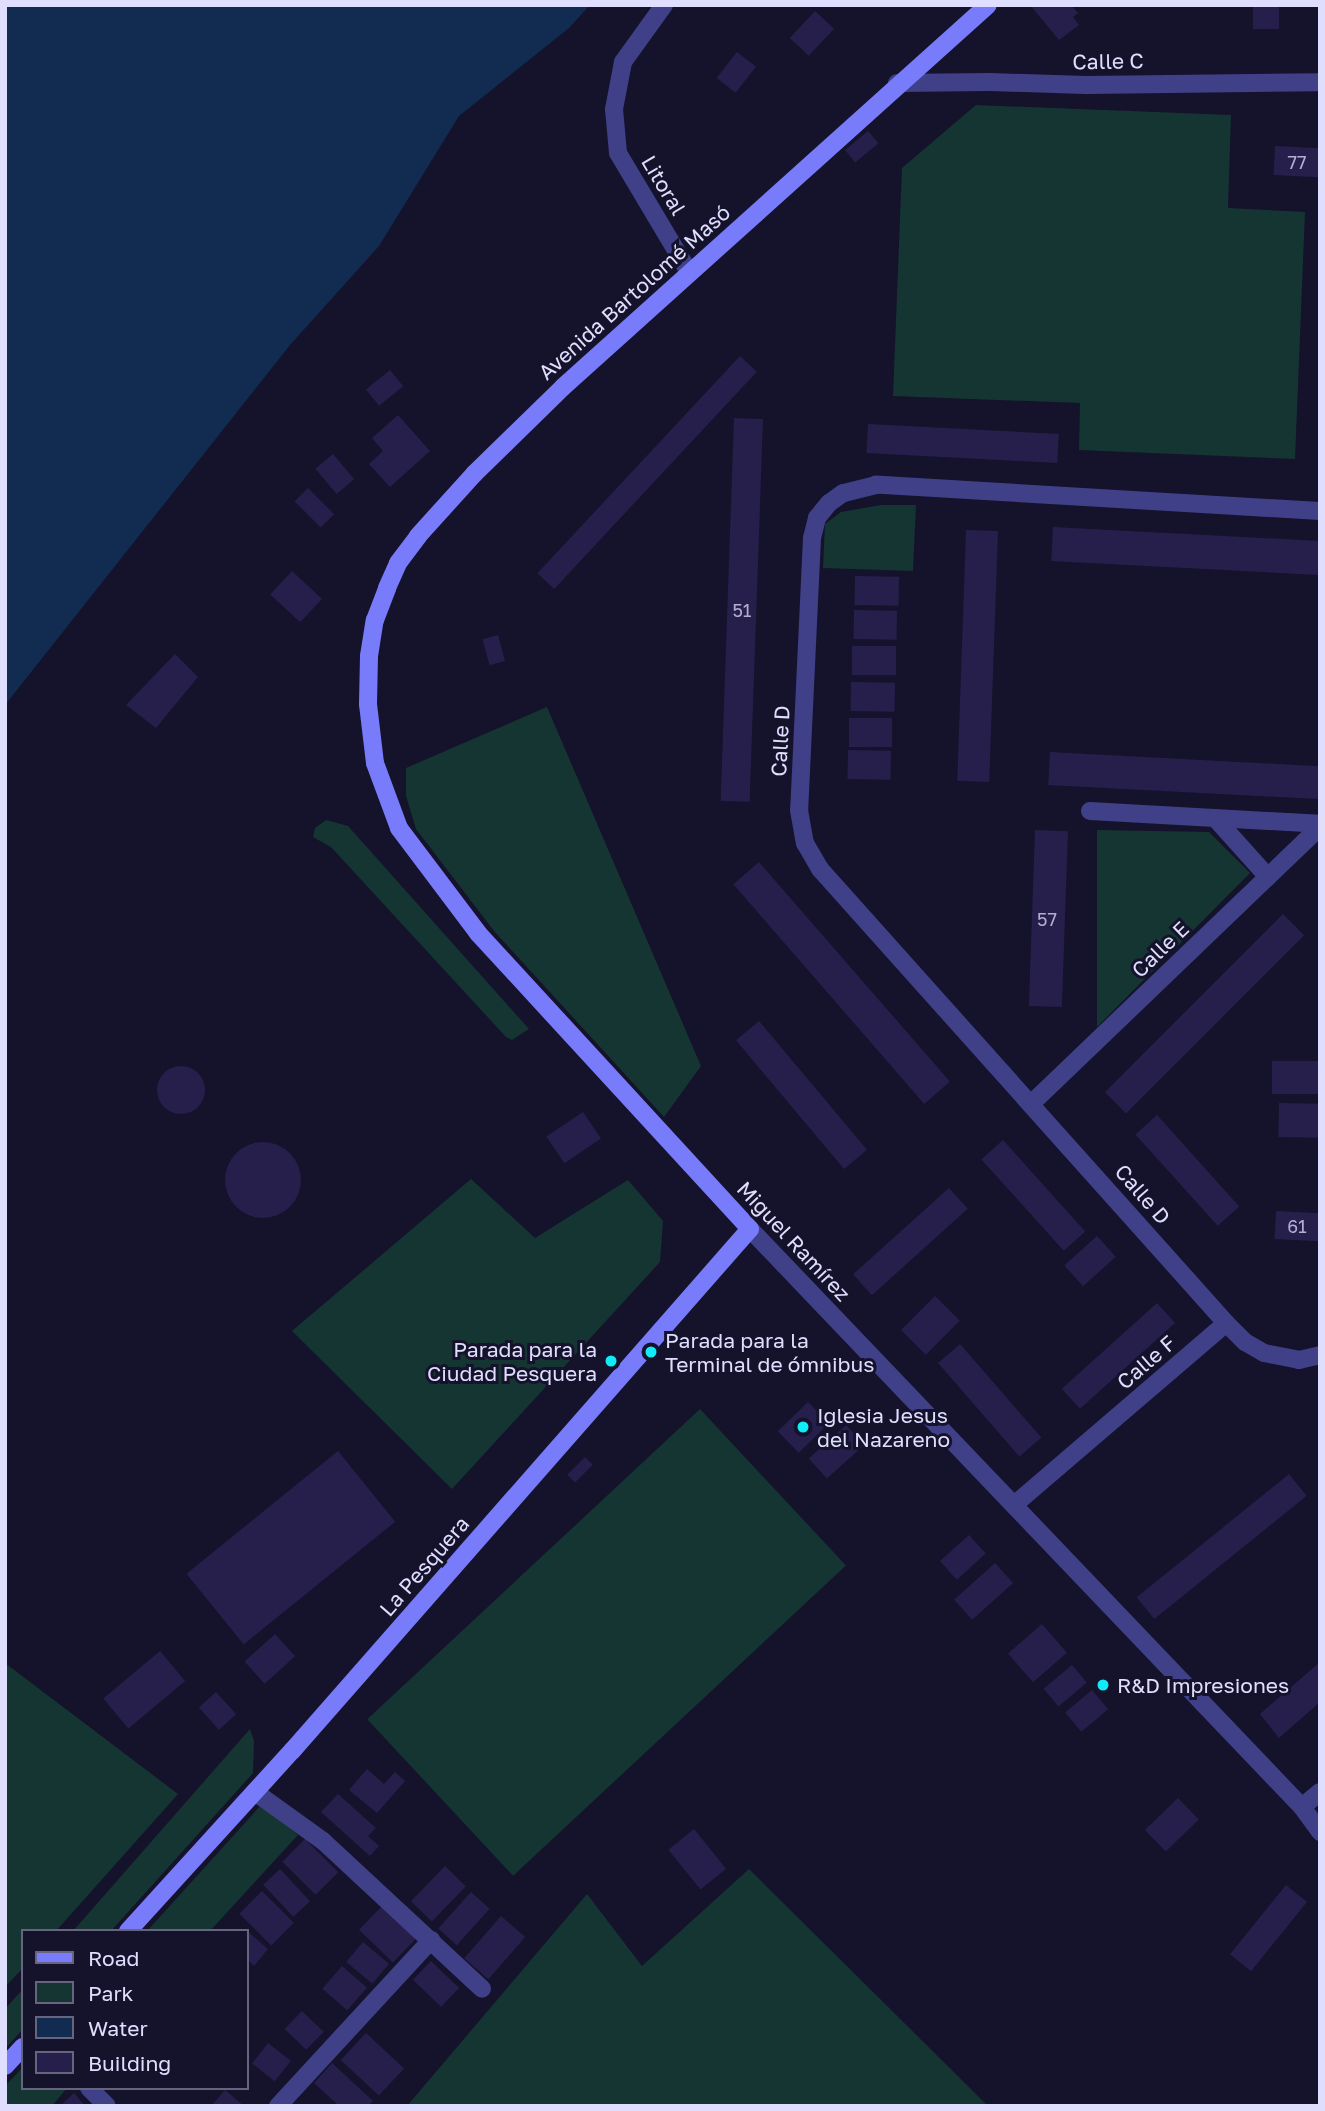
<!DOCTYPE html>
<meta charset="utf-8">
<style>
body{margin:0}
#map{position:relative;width:1325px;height:2111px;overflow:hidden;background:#15122b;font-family:"Golos Text",sans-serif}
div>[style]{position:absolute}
.green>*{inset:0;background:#153532;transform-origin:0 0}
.water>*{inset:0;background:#112c50}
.building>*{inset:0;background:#261f4c;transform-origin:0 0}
.round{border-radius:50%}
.minor>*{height:18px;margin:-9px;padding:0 9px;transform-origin:9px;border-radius:9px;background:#3f4088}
.tertiary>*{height:18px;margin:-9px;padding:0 9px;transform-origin:9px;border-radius:9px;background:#3f4088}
.secondary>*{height:18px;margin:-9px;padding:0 9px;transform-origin:9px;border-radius:9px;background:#787bfa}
.dots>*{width:19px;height:19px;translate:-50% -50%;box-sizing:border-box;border:4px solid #15122b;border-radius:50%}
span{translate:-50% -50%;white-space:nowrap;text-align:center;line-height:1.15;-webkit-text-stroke:6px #15122b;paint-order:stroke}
.number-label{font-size:18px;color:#b2aed2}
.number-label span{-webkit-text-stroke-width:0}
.street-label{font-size:21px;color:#e0defe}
.poi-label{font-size:21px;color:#e0defe}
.left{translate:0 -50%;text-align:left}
.right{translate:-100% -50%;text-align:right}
.frame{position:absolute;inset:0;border:7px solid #e0defe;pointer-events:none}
.legend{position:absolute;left:21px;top:1929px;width:228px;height:161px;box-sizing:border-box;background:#15122b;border:2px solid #66647f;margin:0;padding:9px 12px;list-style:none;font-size:21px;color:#e0defe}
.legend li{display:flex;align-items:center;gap:14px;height:35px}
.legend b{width:35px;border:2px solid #66647f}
</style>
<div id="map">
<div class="green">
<div style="clip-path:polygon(976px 105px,1231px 115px,1228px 208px,1305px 212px,1295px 459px,1079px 450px,1080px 403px,893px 396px,902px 168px)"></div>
<div style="clip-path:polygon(881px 505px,916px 505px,913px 571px,823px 568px,825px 524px,841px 512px)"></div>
<div style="clip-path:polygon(547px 707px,701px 1066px,664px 1117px,494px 931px,416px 829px,406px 796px,406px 768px)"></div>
<div style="clip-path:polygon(326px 820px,348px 826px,529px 1029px,512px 1040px,506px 1037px,331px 847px,313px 837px,315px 828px)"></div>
<div style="clip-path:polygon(1097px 830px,1209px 832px,1250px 873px,1097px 1027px)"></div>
<div style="clip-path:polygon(471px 1179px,535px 1238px,628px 1180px,663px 1221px,660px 1262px,452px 1489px,292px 1331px)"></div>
<div style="left:700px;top:1409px;width:214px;height:455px;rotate:47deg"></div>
<div style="clip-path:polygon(5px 1663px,178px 1794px,56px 1931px,23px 1931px,23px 1968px,5px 1987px)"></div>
<div style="clip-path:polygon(250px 1729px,254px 1741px,253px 1773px,111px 1931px,73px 1931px)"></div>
<div style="clip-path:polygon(262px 1804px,298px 1835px,210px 1931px,147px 1931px)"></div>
<div style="clip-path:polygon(749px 1869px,988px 2106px,407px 2106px,587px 1894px,642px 1966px)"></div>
<div style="clip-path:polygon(23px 1989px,23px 2029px,5px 2049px,5px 2009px)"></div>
<div style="clip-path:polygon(23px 2067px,23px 2088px,67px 2088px,52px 2106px,5px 2106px,5px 2086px)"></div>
</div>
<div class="water">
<div style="clip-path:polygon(5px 5px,590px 5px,569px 28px,459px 116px,379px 246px,290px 345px,5px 705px)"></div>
</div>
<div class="building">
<div style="clip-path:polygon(1030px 5px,1071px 5px,1078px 13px,1073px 17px,1079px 25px,1059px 40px)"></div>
<div style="left:1253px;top:5px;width:26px;height:24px"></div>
<div style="left:815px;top:11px;width:26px;height:37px;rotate:43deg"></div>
<div style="left:737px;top:52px;width:24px;height:33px;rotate:38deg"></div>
<div style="left:868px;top:131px;width:16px;height:30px;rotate:50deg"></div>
<div style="left:1275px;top:146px;width:45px;height:29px;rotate:3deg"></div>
<div style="left:740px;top:356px;width:23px;height:297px;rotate:43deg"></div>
<div style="left:390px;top:370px;width:21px;height:31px;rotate:51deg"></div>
<div style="clip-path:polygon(398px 415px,430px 451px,390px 487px,369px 464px,383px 451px,372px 438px)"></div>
<div style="left:734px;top:418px;width:29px;height:383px;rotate:2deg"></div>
<div style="left:868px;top:424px;width:191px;height:29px;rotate:3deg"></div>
<div style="left:333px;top:454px;width:33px;height:23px;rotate:50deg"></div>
<div style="left:308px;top:488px;width:37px;height:19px;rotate:45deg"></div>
<div style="left:1053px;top:527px;width:267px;height:34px;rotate:3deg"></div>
<div style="left:966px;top:530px;width:32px;height:251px;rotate:2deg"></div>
<div style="left:292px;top:571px;width:41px;height:32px;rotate:43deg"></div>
<div style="left:855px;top:576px;width:44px;height:29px;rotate:1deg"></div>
<div style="left:854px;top:610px;width:43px;height:29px;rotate:1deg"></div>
<div style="left:498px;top:635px;width:27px;height:16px;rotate:75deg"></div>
<div style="left:852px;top:646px;width:44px;height:29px"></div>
<div style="clip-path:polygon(175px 654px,198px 677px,156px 728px,126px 705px)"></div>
<div style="left:851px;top:682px;width:44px;height:29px;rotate:1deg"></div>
<div style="left:849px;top:718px;width:43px;height:29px"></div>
<div style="left:848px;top:750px;width:43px;height:29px;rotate:1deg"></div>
<div style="left:1050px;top:752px;width:270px;height:33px;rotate:3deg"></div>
<div style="left:1035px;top:830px;width:33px;height:176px;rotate:2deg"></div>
<div style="left:759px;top:862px;width:291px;height:34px;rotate:49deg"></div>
<div style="left:1283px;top:914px;width:30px;height:252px;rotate:45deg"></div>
<div style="left:759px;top:1021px;width:168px;height:30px;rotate:50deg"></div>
<div style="left:1272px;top:1061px;width:48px;height:33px"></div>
<div class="round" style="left:157px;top:1066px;width:48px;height:48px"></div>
<div style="left:1279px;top:1103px;width:41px;height:34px;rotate:1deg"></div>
<div style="left:583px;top:1112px;width:32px;height:44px;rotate:56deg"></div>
<div style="left:1157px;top:1115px;width:123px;height:29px;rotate:48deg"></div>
<div style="left:1003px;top:1140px;width:123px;height:29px;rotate:48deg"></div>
<div class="round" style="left:225px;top:1142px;width:76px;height:76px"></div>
<div style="left:949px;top:1188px;width:28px;height:129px;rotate:48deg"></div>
<div style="left:1276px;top:1211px;width:44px;height:28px;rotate:3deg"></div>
<div style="left:1097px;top:1236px;width:28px;height:44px;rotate:48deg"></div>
<div style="left:935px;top:1296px;width:35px;height:48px;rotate:45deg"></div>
<div style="left:1157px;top:1303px;width:27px;height:128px;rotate:48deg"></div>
<div style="left:960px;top:1344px;width:124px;height:29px;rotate:49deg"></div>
<div style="left:808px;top:1402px;width:30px;height:42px;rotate:46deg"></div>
<div style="left:846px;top:1425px;width:27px;height:50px;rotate:48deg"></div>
<div style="left:338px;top:1451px;width:91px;height:195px;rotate:51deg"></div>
<div style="left:585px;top:1457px;width:11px;height:25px;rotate:45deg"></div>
<div style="left:1289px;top:1474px;width:28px;height:196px;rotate:51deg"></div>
<div style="left:969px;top:1535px;width:25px;height:39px;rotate:48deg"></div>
<div style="left:995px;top:1563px;width:27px;height:55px;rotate:48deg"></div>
<div style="left:1042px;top:1624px;width:38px;height:45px;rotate:49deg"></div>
<div style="left:275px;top:1634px;width:30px;height:41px;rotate:48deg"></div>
<div style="left:160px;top:1651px;width:39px;height:74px;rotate:50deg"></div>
<div style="clip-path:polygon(1320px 1662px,1320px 1702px,1279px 1738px,1260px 1714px)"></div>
<div style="left:1072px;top:1665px;width:23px;height:37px;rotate:50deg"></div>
<div style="left:1092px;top:1690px;width:25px;height:35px;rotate:50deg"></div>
<div style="left:216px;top:1692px;width:30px;height:23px;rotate:48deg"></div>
<div style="clip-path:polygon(367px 1769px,384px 1784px,395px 1772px,405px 1781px,377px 1813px,349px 1790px)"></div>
<div style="clip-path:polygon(338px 1794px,376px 1828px,368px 1836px,379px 1846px,370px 1856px,321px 1812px)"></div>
<div style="left:1178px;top:1798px;width:30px;height:46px;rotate:46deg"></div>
<div style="left:694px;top:1829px;width:51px;height:33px;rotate:51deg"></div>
<div style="left:305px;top:1839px;width:47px;height:32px;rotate:45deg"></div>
<div style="left:445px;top:1866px;width:29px;height:49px;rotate:44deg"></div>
<div style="left:280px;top:1869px;width:44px;height:23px;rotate:47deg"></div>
<div style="left:1286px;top:1885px;width:27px;height:89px;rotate:39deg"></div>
<div style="left:262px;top:1891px;width:45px;height:32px;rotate:45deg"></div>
<div style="left:471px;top:1892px;width:25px;height:49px;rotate:42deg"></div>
<div style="left:382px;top:1906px;width:47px;height:33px;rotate:44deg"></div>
<div style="left:501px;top:1916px;width:32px;height:56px;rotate:41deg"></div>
<div style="clip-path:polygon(247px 1931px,268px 1949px,254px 1966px,247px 1959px)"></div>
<div style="left:363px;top:1942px;width:34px;height:26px;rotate:40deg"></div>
<div style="left:431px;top:1961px;width:39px;height:26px;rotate:44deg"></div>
<div style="left:342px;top:1966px;width:33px;height:30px;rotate:41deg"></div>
<div style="left:302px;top:2011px;width:30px;height:25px;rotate:44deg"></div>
<div style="left:366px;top:2033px;width:52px;height:37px;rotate:43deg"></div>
<div style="left:268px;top:2043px;width:29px;height:26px;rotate:38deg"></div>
<div style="clip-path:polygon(332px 2063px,373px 2101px,368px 2106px,339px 2106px,314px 2083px)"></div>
<div style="clip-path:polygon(225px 2090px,244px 2106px,211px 2106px)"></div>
<div style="clip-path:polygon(74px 2093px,85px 2106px,60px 2106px)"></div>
</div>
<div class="minor">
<div style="left:664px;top:5px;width:70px;rotate:125.7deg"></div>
<div style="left:623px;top:62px;width:48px;rotate:100.8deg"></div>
<div style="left:614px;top:109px;width:44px;rotate:84.8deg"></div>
<div style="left:618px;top:153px;width:139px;rotate:59.2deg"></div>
<div style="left:897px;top:83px;width:93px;rotate:-0.6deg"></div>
<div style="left:990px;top:82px;width:96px;rotate:1.8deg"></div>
<div style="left:1086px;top:85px;width:234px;rotate:-0.7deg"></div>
<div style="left:1320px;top:511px;width:445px;rotate:-176.6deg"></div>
<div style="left:876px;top:485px;width:34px;rotate:166deg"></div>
<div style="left:843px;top:493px;width:17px;rotate:144deg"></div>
<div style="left:829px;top:503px;width:19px;rotate:129deg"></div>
<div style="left:817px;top:518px;width:21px;rotate:104deg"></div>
<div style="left:812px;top:538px;width:272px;rotate:92.7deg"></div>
<div style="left:799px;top:810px;width:34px;rotate:80deg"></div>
<div style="left:805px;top:843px;width:30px;rotate:60deg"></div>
<div style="left:820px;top:869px;width:609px;rotate:48.19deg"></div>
<div style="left:1226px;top:1323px;width:27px;rotate:45deg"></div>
<div style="left:1245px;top:1342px;width:22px;rotate:30deg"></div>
<div style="left:1264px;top:1353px;width:36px;rotate:11deg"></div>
<div style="left:1299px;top:1360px;width:22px;rotate:-13deg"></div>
<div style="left:1090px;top:811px;width:230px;rotate:3.2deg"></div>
<div style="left:1215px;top:818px;width:79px;rotate:48.1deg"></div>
<div style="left:1032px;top:1103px;width:399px;rotate:-43.8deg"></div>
<div style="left:1014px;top:1505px;width:279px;rotate:-40.6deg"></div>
<div style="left:255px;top:1792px;width:84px;rotate:35.8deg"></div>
<div style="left:323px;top:1841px;width:217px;rotate:42.9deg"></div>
<div style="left:89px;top:2088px;width:25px;rotate:45deg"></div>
<div style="left:278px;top:2106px;width:226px;rotate:-47.3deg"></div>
</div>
<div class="tertiary">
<div style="left:750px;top:1229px;width:799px;rotate:46.32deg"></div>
<div style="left:1302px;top:1807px;width:31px;rotate:54deg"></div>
<div style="left:1302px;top:1807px;width:23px;rotate:-40deg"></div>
</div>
<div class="secondary">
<div style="left:128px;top:1931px;width:244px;rotate:-47.7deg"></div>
<div style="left:292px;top:1751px;width:694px;rotate:-48.74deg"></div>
<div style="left:750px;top:1229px;width:402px;rotate:-132.6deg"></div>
<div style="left:478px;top:933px;width:131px;rotate:-127deg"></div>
<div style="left:399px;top:828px;width:69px;rotate:-110.3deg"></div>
<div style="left:375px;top:763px;width:59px;rotate:-96.8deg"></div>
<div style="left:368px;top:704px;width:48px;rotate:-88.8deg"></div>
<div style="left:369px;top:656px;width:36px;rotate:-81deg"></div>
<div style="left:375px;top:620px;width:34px;rotate:-69deg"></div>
<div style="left:387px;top:588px;width:27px;rotate:-66deg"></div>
<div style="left:398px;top:563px;width:34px;rotate:-53deg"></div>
<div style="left:418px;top:536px;width:84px;rotate:-47.9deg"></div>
<div style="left:474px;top:474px;width:124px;rotate:-44.3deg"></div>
<div style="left:563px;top:387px;width:571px;rotate:-41.95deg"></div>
<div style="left:5px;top:2066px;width:26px;rotate:-47deg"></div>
</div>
<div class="dots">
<div style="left:651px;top:1352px;background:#11eaf7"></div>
<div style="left:611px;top:1361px;background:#11eaf7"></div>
<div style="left:803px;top:1427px;background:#11eaf7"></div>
<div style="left:1103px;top:1685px;background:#11eaf7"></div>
</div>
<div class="number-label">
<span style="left:1297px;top:162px">77</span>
<span style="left:742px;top:610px">51</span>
<span style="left:1047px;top:919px">57</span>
<span style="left:1297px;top:1226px">61</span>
</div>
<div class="street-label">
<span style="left:1108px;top:61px;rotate:-1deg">Calle C</span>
<span style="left:664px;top:185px;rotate:59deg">Litoral</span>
<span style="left:634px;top:292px;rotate:-42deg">Avenida Bartolomé Masó</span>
<span style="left:780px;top:741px;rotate:-87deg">Calle D</span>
<span style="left:1160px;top:949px;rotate:-44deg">Calle E</span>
<span style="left:1143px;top:1194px;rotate:49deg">Calle D</span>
<span style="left:794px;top:1241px;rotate:47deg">Miguel Ramírez</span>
<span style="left:1146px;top:1362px;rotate:-41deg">Calle F</span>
<span style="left:424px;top:1566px;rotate:-49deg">La Pesquera</span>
</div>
<div class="poi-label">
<span class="left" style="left:665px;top:1352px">Parada para la<br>Terminal de ómnibus</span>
<span class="right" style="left:597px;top:1361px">Parada para la<br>Ciudad Pesquera</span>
<span class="left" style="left:817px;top:1427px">Iglesia Jesus<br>del Nazareno</span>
<span class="left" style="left:1117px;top:1685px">R&amp;D Impresiones</span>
</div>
<div class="frame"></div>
<ul class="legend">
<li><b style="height:9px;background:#787bfa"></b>Road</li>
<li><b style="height:19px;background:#153532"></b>Park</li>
<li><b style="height:19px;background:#112c50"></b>Water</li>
<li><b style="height:19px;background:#261f4c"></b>Building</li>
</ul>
</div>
